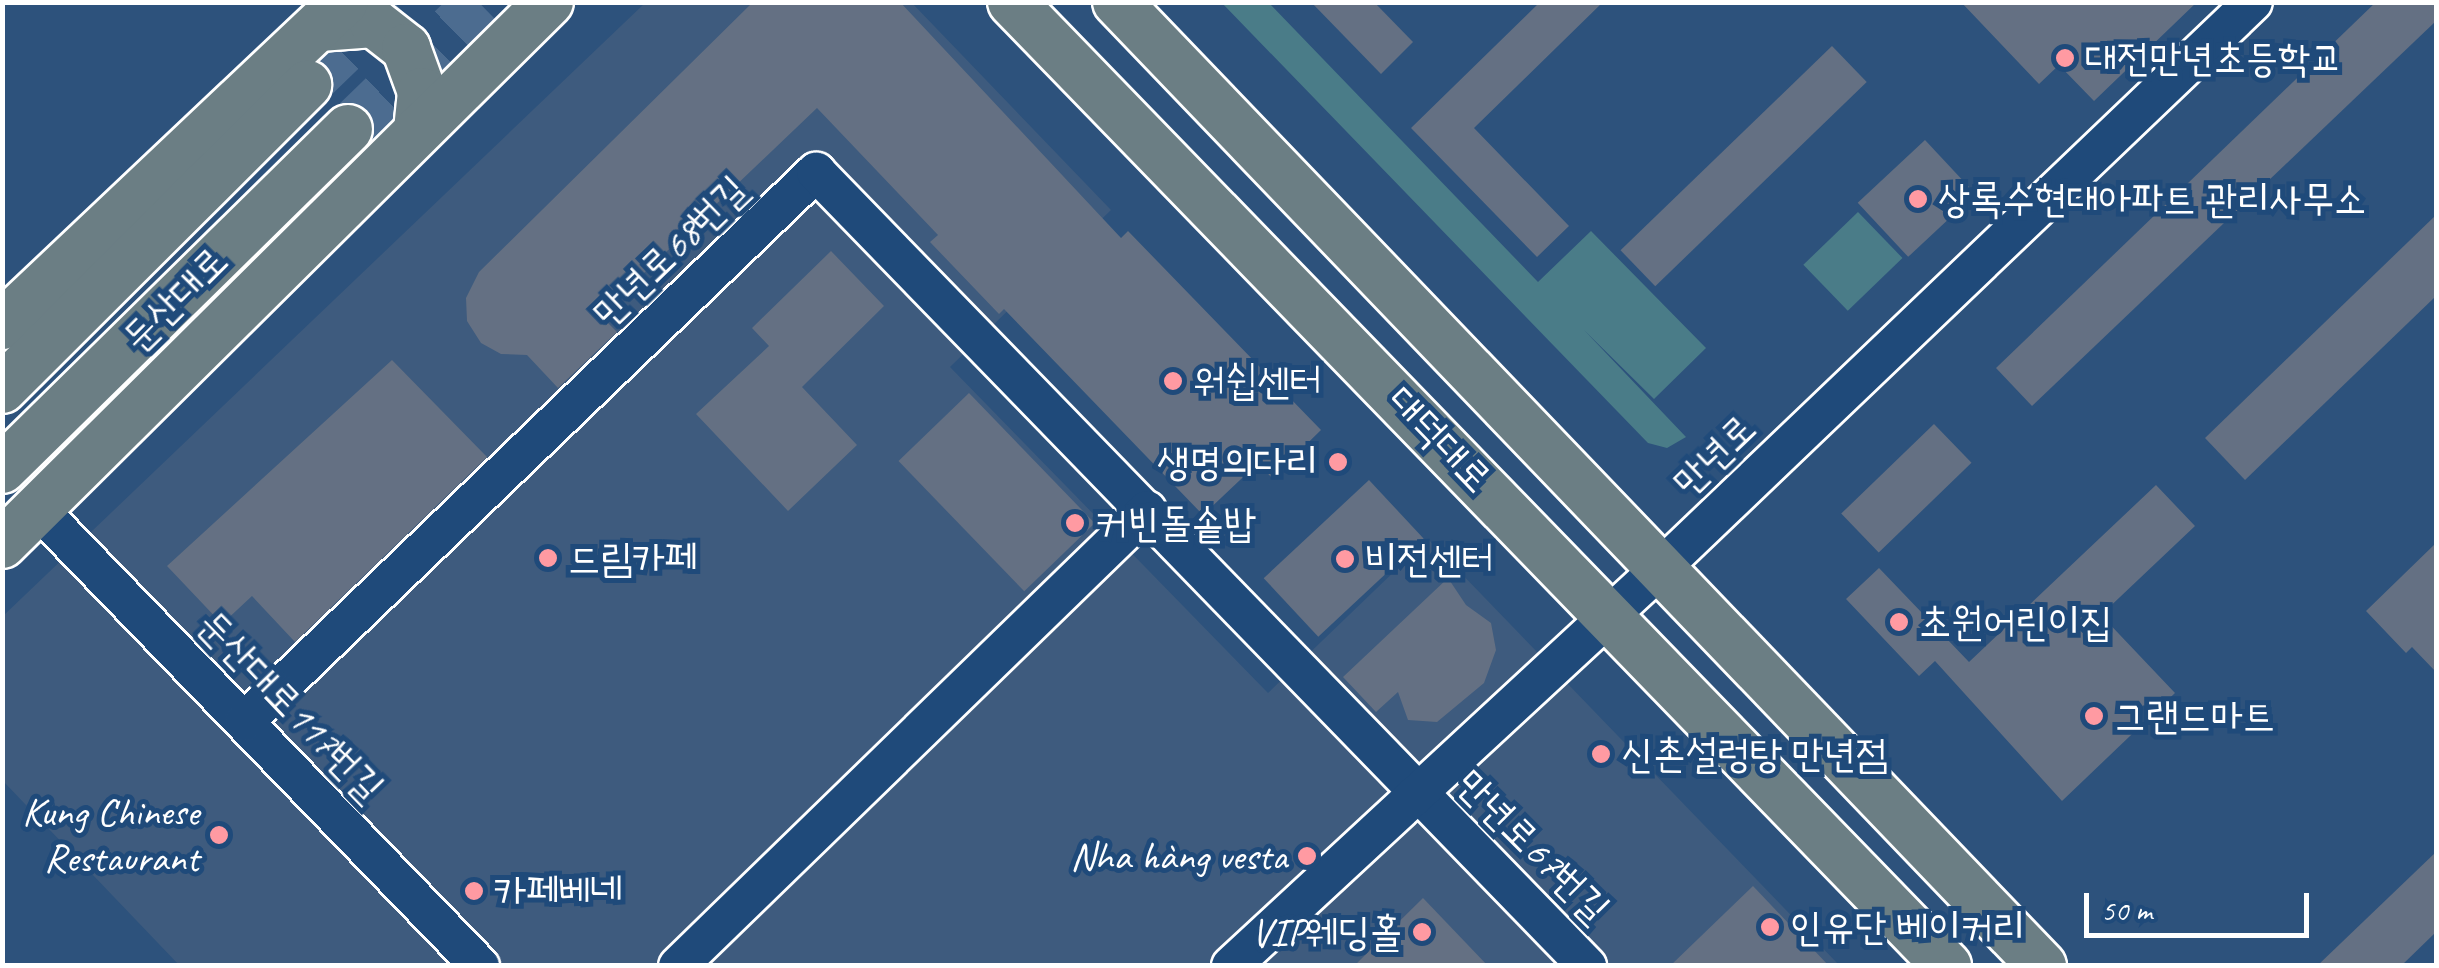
<!DOCTYPE html>
<meta charset="utf-8">
<style>
body{margin:0}
#map{position:relative;width:2439px;height:968px;overflow:hidden;background:#2d527c;font-family:Caveat,"Poor Story",sans-serif}
div>[style]{position:absolute}
.built>*{inset:0;background:#3e5b7e}
.green>*{inset:0;background:#4a7c88;transform-origin:0 0}
.building>*{inset:0;background:#647083;transform-origin:0 0}
.major-tunnel>*{height:48px;margin-top:-24px;transform-origin:0;background:repeating-linear-gradient(90deg,#4c6c90 0 48px,transparent 0 72px)}
.roads{filter:drop-shadow(2px 0 #fff) drop-shadow(-2px 0 #fff) drop-shadow(0 2px #fff) drop-shadow(0 -2px #fff)}
.minor>*{height:38px;margin:-19px;padding:0 19px;transform-origin:19px;border-radius:19px;background:#1f4a7a}
.major>*{height:48px;margin:-24px;padding:0 24px;transform-origin:24px;border-radius:24px;background:#6b7e84}
.dots>*{width:28px;height:28px;translate:-50% -50%;box-sizing:border-box;border:5px solid #1f4a7a;border-radius:50%}
span{translate:-50% -50%;white-space:nowrap;text-align:center;line-height:1.15;-webkit-text-stroke:10px #1f4a7a;paint-order:stroke}
.poi-label{font-size:40px;color:#fff}
.left{translate:0 -50%;text-align:left}
.right{translate:-100% -50%;text-align:right}
.street-label{font-size:40px;color:#fff}
.frame{position:absolute;inset:0;border:5px solid #fff;pointer-events:none}
.scale{position:absolute;left:2084px;top:893px;width:225px;height:45px;box-sizing:border-box;border:5px solid #fff;border-top:0;padding-left:12px;font-size:30px;line-height:35px;white-space:nowrap;color:#fff;-webkit-text-stroke:8px #1f4a7a;paint-order:stroke}
</style>
<div id="map">
<div class="built">
<div style="clip-path:polygon(645px 3px,912px 3px,1111px 210px,950px 367px,1268px 693px,1428px 539px,1839px 965px,179px 965px,3px 781px,3px 616px)"></div>
</div>
<div class="green">
<div style="clip-path:polygon(1222px 3px,1269px 3px,1538px 282px,1591px 231px,1706px 348px,1654px 399px,1584px 330px,1686px 437px,1667px 448px,1648px 443px)"></div>
<div style="left:1858px;top:212px;width:64px;height:76px;rotate:46deg"></div>
</div>
<div class="building">
<div style="clip-path:polygon(753px 2px,900px 2px,1121px 238px,1128px 231px,1321px 430px,1272px 478px,1258px 463px,1203px 515px,1004px 309px,999px 314px,930px 242px,938px 235px,817px 108px,600px 315px,617px 332px,558px 388px,527px 355px,501px 354px,481px 343px,467px 321px,466px 298px,479px 272px)"></div>
<div style="clip-path:polygon(1311px 2px,1374px 2px,1413px 42px,1381px 74px)"></div>
<div style="clip-path:polygon(1540px 2px,1603px 2px,1474px 128px,1569px 226px,1537px 257px,1411px 128px)"></div>
<div style="clip-path:polygon(1961px 2px,2197px 2px,2094px 101px,2059px 65px,2039px 84px)"></div>
<div style="clip-path:polygon(2376px 2px,2436px 2px,2436px 21px,2032px 406px,1996px 368px)"></div>
<div style="left:1832px;top:46px;width:50px;height:294px;rotate:46deg"></div>
<div style="left:1925px;top:140px;width:74px;height:92px;rotate:47deg"></div>
<div style="clip-path:polygon(2436px 215px,2436px 296px,2245px 480px,2205px 438px)"></div>
<div style="clip-path:polygon(831px 251px,884px 306px,802px 387px,857px 445px,788px 511px,696px 414px,769px 346px,752px 328px)"></div>
<div style="clip-path:polygon(392px 360px,487px 457px,295px 642px,252px 596px,222px 624px,167px 566px)"></div>
<div style="left:969px;top:393px;width:181px;height:98px;rotate:46deg"></div>
<div style="left:1934px;top:424px;width:54px;height:129px;rotate:46deg"></div>
<div style="left:1369px;top:480px;width:80px;height:144px;rotate:47deg"></div>
<div style="clip-path:polygon(2156px 485px,2195px 526px,2101px 615px,2175px 693px,2062px 801px,1935px 661px,1919px 676px,1846px 599px,1879px 568px,1969px 662px)"></div>
<div style="clip-path:polygon(2436px 543px,2436px 672px,2412px 647px,2406px 653px,2366px 611px)"></div>
<div style="clip-path:polygon(1448px 578px,1466px 605px,1491px 623px,1496px 650px,1484px 683px,1437px 722px,1408px 720px,1398px 692px,1376px 712px,1343px 677px)"></div>
<div style="clip-path:polygon(2436px 852px,2436px 932px,2401px 966px,2317px 966px)"></div>
<div style="clip-path:polygon(1753px 886px,1829px 966px,1670px 966px)"></div>
<div style="clip-path:polygon(1423px 898px,1488px 966px,1354px 966px)"></div>
</div>
<div class="major-tunnel">
<div style="left:307px;top:85px;width:120px;rotate:-44deg"></div>
<div style="left:348px;top:129px;width:182px;rotate:-44.1deg"></div>
</div>
<div class="roads">
<div class="minor">
<div style="left:38px;top:509px;width:636px;rotate:45.96deg"></div>
<div style="left:244px;top:722px;width:794px;rotate:-43.88deg"></div>
<div style="left:816px;top:172px;width:1107px;rotate:45.84deg"></div>
<div style="left:678px;top:966px;width:654px;rotate:-44.19deg"></div>
<div style="left:1231px;top:966px;width:589px;rotate:-42.8deg"></div>
<div style="left:1663px;top:566px;width:816px;rotate:-43.71deg"></div>
</div>
<div class="major">
<div style="left:1012px;top:2px;width:1343px;rotate:45.87deg"></div>
<div style="left:1117px;top:2px;width:1336px;rotate:46.18deg"></div>
<div style="left:319px;top:27px;width:55px;rotate:-4.2deg"></div>
<div style="left:374px;top:23px;width:41px;rotate:38deg"></div>
<div style="left:406px;top:48px;width:47px;rotate:70deg"></div>
<div style="left:422px;top:92px;width:36px;rotate:96deg"></div>
<div style="left:2px;top:325px;width:470px;rotate:-43.4deg"></div>
<div style="left:2px;top:389px;width:431px;rotate:-44.9deg"></div>
<div style="left:2px;top:469px;width:485px;rotate:-44.5deg"></div>
<div style="left:2px;top:544px;width:770px;rotate:-44.74deg"></div>
</div>
</div>
<div class="dots">
<div style="left:2065px;top:58px;background:#ff9aa2"></div>
<div style="left:1918px;top:199px;background:#ff9aa2"></div>
<div style="left:1173px;top:381px;background:#ff9aa2"></div>
<div style="left:1338px;top:462px;background:#ff9aa2"></div>
<div style="left:1075px;top:523px;background:#ff9aa2"></div>
<div style="left:548px;top:558px;background:#ff9aa2"></div>
<div style="left:1345px;top:559px;background:#ff9aa2"></div>
<div style="left:1899px;top:622px;background:#ff9aa2"></div>
<div style="left:2094px;top:716px;background:#ff9aa2"></div>
<div style="left:1601px;top:754px;background:#ff9aa2"></div>
<div style="left:219px;top:835px;background:#ff9aa2"></div>
<div style="left:1307px;top:856px;background:#ff9aa2"></div>
<div style="left:474px;top:891px;background:#ff9aa2"></div>
<div style="left:1770px;top:927px;background:#ff9aa2"></div>
<div style="left:1422px;top:932px;background:#ff9aa2"></div>
</div>
<div class="poi-label">
<span class="left" style="left:2085px;top:58px">대전만년초등학교</span>
<span class="left" style="left:1938px;top:199px">상록수현대아파트 관리사무소</span>
<span class="left" style="left:1193px;top:381px">워쉽센터</span>
<span class="right" style="left:1318px;top:462px">생명의다리</span>
<span class="left" style="left:1095px;top:523px">커빈돌솥밥</span>
<span class="left" style="left:568px;top:558px">드림카페</span>
<span class="left" style="left:1365px;top:559px">비전센터</span>
<span class="left" style="left:1919px;top:622px">초원어린이집</span>
<span class="left" style="left:2114px;top:716px">그랜드마트</span>
<span class="left" style="left:1621px;top:754px">신촌설렁탕 만년점</span>
<span class="right" style="left:199px;top:835px">Kung Chinese<br>Restaurant</span>
<span class="right" style="left:1287px;top:856px">Nha hàng vesta</span>
<span class="left" style="left:494px;top:891px">카페베네</span>
<span class="left" style="left:1790px;top:927px">인유단 베이커리</span>
<span class="right" style="left:1402px;top:932px">VIP웨딩홀</span>
</div>
<div class="street-label">
<span style="left:670px;top:251px;rotate:-44deg">만년로68번길</span>
<span style="left:175px;top:299px;rotate:-45deg">둔산대로</span>
<span style="left:1440px;top:439px;rotate:46deg">대덕대로</span>
<span style="left:1714px;top:455px;rotate:-44deg">만년로</span>
<span style="left:291px;top:706px;rotate:46deg">둔산대로117번길</span>
<span style="left:1533px;top:846px;rotate:45deg">만년로67번길</span>
</div>
<div class="frame"></div>
<div class="scale">50 m</div>
</div>
